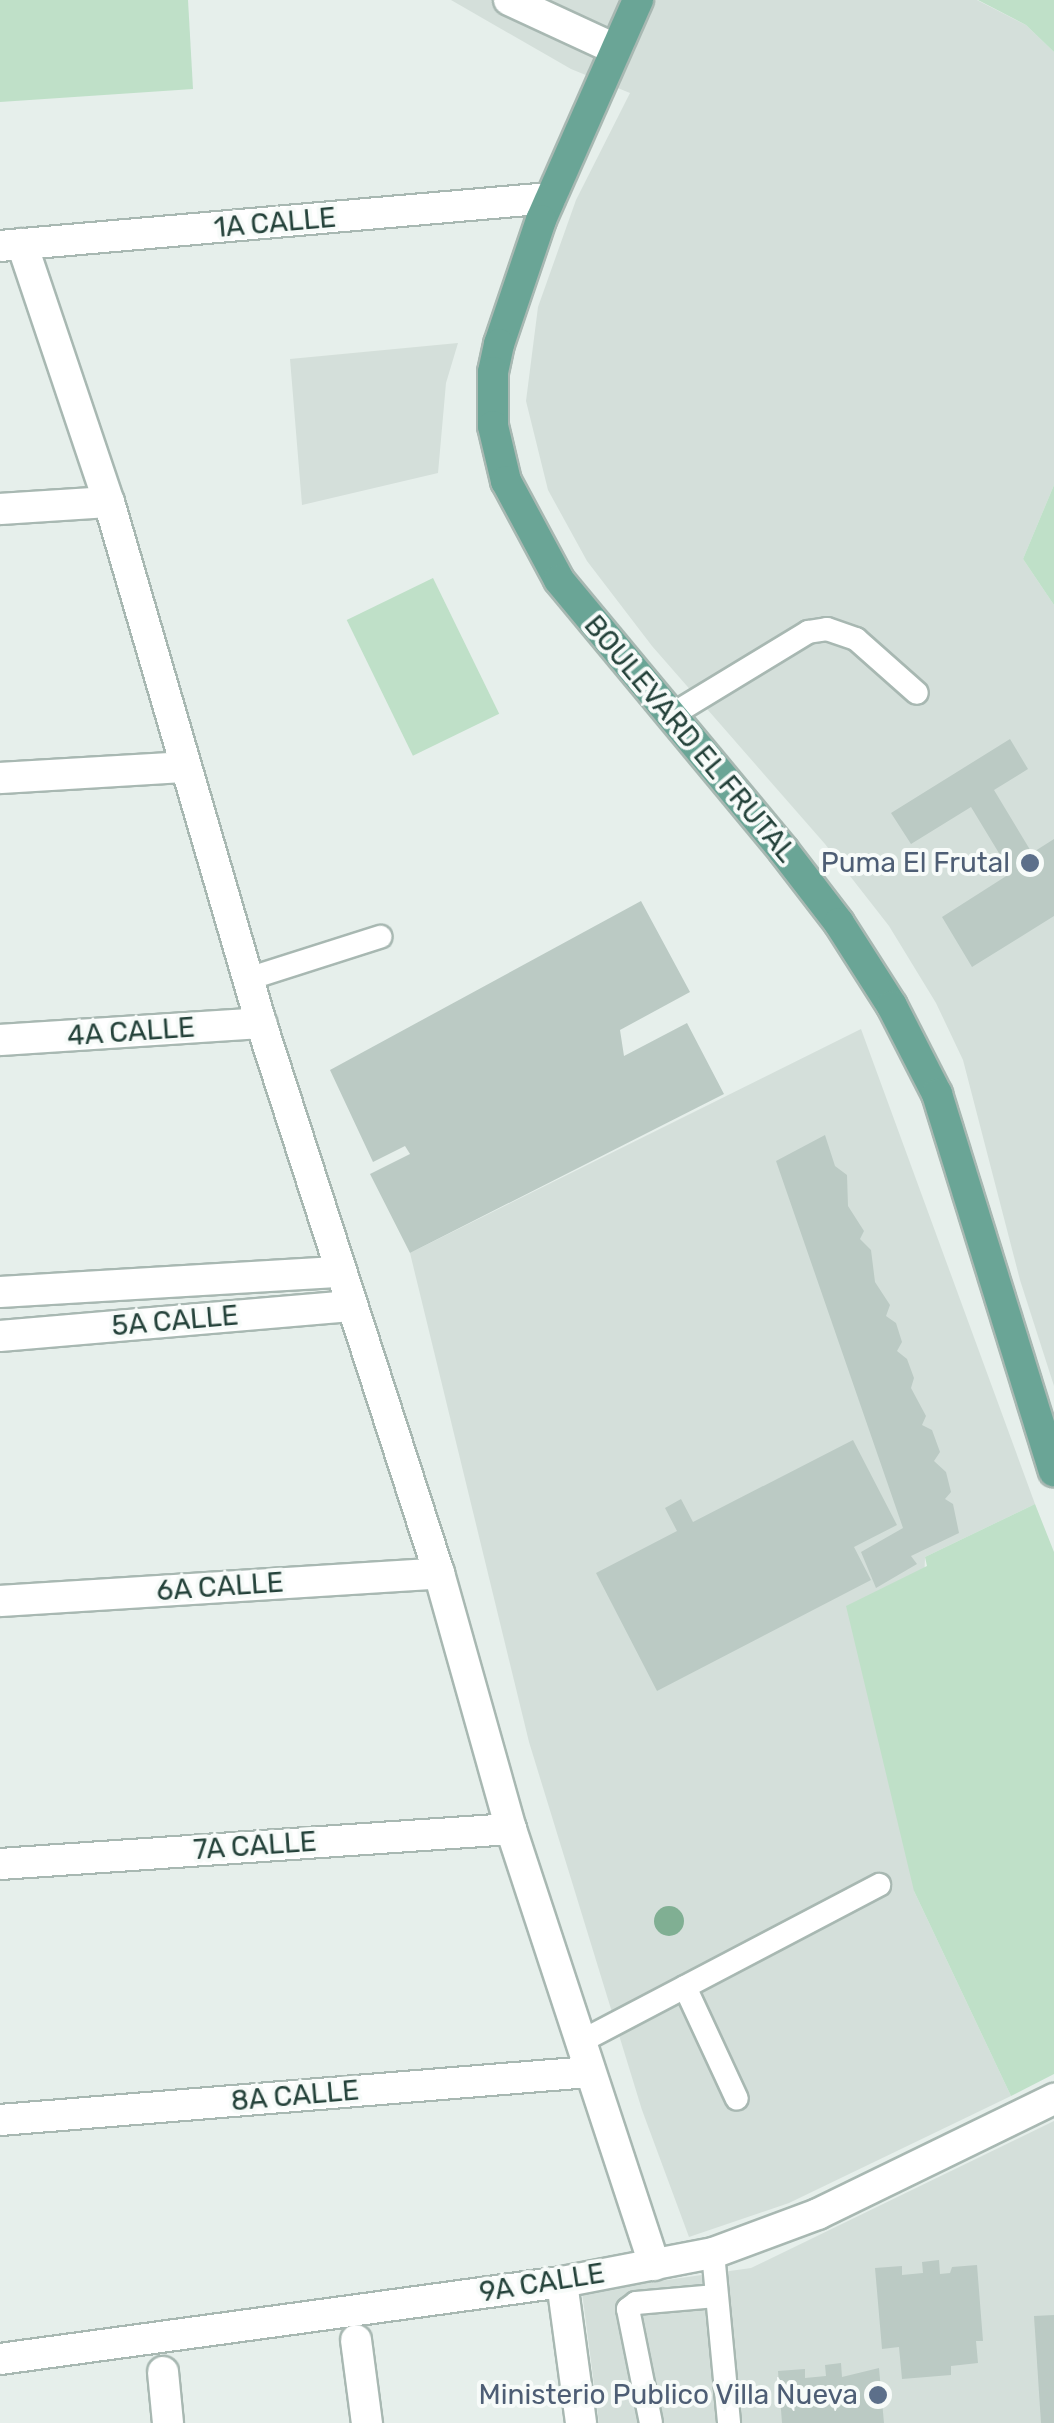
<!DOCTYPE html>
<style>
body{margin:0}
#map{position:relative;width:1054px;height:2423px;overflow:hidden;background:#e6efeb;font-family:Rubik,sans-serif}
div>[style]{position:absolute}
.built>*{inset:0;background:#d4dfda}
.green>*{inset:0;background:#bfe0c8;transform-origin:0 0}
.building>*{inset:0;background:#bbcac4}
.roads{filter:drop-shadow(2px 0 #a8b8b2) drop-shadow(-2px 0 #a8b8b2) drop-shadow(0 2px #a8b8b2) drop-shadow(0 -2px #a8b8b2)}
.service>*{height:22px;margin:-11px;padding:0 11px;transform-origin:11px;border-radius:11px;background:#fff}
.minor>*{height:30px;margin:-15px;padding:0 15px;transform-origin:15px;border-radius:15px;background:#fff}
.secondary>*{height:30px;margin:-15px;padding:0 15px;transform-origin:15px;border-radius:15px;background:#fff}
.primary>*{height:30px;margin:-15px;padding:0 15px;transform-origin:15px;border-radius:15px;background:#6aa596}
.trees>*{width:30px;height:30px;margin:-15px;border-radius:50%;background:#80af93}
.dots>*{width:28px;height:28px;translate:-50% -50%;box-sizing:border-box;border:5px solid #f7fbf9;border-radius:50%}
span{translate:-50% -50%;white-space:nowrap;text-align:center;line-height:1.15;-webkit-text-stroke:8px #f7fbf9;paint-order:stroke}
.street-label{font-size:28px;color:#24423a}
.service-label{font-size:28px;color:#4e5e75}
.right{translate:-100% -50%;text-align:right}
</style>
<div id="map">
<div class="built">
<div style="clip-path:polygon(451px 0,977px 0,1026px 25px,1054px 52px,1054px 485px,1023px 559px,1054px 605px,1054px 1386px,1020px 1280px,963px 1060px,936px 1003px,889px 926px,825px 844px,652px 646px,587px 561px,548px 490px,526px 401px,538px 307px,576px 200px,630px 93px,571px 69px)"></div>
<div style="clip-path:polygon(458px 343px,446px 383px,438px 473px,302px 505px,290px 359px)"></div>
<div style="clip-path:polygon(861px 1029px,1035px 1504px,925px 1557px,914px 1891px,1011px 2096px,789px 2203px,689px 2237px,642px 2110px,529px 1742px,410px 1253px)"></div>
<div style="clip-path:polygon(1054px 2121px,1054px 2423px,599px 2423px,582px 2292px,751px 2268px)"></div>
</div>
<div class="green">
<div style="clip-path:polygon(0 0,188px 0,193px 89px,0 102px)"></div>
<div style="clip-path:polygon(978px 0,1054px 0,1054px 52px,1026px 25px)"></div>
<div style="clip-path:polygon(1054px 485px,1054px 605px,1023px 559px)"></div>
<div style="left:433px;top:578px;width:151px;height:96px;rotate:64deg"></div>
<div style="clip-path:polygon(1035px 1504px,1054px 1552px,1054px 2074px,1011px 2096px,914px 1891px,846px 1606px,927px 1566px,925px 1557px)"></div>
</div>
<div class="building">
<div style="clip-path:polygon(1010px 739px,1028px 769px,994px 790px,1032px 853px,1054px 839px,1054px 916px,972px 967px,942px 917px,1011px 873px,971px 807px,911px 844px,891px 813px)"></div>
<div style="clip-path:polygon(641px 901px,690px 992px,620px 1030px,624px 1056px,687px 1023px,724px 1094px,410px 1253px,370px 1174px,410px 1154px,405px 1146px,373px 1162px,330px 1070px)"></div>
<div style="clip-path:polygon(825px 1135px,835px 1166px,847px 1175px,848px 1206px,864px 1231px,860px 1239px,871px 1250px,875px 1282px,890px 1305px,886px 1316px,896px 1323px,902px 1342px,897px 1351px,907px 1359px,914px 1378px,911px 1388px,926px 1416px,922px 1425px,932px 1430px,940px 1452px,934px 1461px,946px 1472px,951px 1492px,945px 1499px,953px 1504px,959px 1533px,911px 1556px,917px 1564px,876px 1588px,861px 1552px,903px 1528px,776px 1161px)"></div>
<div style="clip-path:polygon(853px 1440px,897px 1525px,854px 1547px,871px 1580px,657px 1691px,596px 1573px,677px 1531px,665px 1508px,681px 1499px,693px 1522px)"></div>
<div style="clip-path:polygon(939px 2260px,940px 2274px,950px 2273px,952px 2267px,977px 2265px,983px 2341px,976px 2341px,978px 2363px,951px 2366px,951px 2375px,902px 2379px,899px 2347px,882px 2349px,875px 2268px,902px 2266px,902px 2275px,923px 2273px,922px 2262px)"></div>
<div style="clip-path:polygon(1054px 2315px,1054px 2423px,1041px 2423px,1034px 2316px)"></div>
<div style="clip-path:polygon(841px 2363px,842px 2377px,879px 2368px,884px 2423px,782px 2423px,778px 2371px,805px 2369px,805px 2378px,826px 2376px,825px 2365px)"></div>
</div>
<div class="roads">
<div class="service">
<div style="left:670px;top:716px;width:162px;rotate:-31.3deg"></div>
<div style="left:808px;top:632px;width:19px;rotate:-9deg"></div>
<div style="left:827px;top:629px;width:31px;rotate:19deg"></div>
<div style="left:856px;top:639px;width:81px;rotate:41.5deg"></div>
<div style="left:248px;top:979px;width:139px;rotate:-17.7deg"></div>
<div style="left:685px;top:1987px;width:123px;rotate:65.1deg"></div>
<div style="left:580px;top:2042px;width:338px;rotate:-27.7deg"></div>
<div style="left:713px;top:2253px;width:171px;rotate:84.6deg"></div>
<div style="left:651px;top:2423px;width:116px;rotate:-101.4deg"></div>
<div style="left:628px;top:2309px;width:10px;rotate:-37deg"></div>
<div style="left:636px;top:2303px;width:80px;rotate:-5deg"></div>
</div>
<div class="minor">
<div style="left:509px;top:0;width:117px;rotate:24.8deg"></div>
<div style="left:22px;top:244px;width:272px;rotate:71.4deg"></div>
<div style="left:109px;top:502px;width:543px;rotate:73.74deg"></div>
<div style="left:261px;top:1023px;width:578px;rotate:72.07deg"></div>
<div style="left:439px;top:1573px;width:266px;rotate:74.3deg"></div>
<div style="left:511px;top:1829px;width:459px;rotate:71.8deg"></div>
<div style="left:0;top:246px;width:552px;rotate:-4.99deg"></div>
<div style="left:0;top:509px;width:109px;rotate:-3.7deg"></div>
<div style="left:0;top:778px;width:185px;rotate:-3.4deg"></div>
<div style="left:0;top:1040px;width:262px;rotate:-3.7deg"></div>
<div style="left:0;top:1292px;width:341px;rotate:-3.4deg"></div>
<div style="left:0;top:1336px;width:352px;rotate:-4.9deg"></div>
<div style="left:0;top:1601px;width:440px;rotate:-3.6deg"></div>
<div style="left:0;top:1864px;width:512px;rotate:-3.92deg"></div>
<div style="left:0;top:2120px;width:591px;rotate:-4.66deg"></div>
<div style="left:562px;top:2282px;width:142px;rotate:82.3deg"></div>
<div style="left:356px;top:2340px;width:84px;rotate:82.5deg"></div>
<div style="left:163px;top:2372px;width:51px;rotate:84.4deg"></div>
</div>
<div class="secondary">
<div style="left:0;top:2359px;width:567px;rotate:-7.8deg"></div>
<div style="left:562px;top:2282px;width:154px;rotate:-10.9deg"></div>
<div style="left:713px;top:2253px;width:112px;rotate:-20.4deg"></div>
<div style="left:818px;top:2214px;width:263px;rotate:-26deg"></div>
</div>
<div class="primary">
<div style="left:638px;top:0;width:240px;rotate:113.8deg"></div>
<div style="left:541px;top:220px;width:131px;rotate:108.7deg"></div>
<div style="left:499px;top:344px;width:29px;rotate:102deg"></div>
<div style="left:493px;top:372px;width:54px;rotate:90deg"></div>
<div style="left:493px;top:426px;width:57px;rotate:76.7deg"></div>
<div style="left:506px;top:481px;width:112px;rotate:61.8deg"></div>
<div style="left:559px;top:580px;width:351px;rotate:50.3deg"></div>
<div style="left:783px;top:850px;width:92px;rotate:52.5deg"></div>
<div style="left:839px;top:923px;width:98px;rotate:57.4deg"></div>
<div style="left:892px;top:1006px;width:99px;rotate:62.9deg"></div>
<div style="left:937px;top:1094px;width:395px;rotate:72.8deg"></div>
</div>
</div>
<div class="trees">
<div style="left:669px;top:1921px"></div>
</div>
<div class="dots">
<div style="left:1030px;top:863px;background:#5c6f8a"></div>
<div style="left:878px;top:2395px;background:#5c6f8a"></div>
</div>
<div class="street-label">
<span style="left:275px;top:223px;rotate:-5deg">1A CALLE</span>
<span style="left:690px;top:739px;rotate:50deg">BOULEVARD EL FRUTAL</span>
<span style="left:131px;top:1032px;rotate:-4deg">4A CALLE</span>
<span style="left:175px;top:1321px;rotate:-5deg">5A CALLE</span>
<span style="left:220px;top:1587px;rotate:-4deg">6A CALLE</span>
<span style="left:255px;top:1846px;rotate:-4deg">7A CALLE</span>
<span style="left:295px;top:2096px;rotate:-5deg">8A CALLE</span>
<span style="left:542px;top:2283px;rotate:-9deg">9A CALLE</span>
</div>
<div class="service-label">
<span class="right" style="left:1010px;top:863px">Puma El Frutal</span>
<span class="right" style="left:858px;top:2395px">Ministerio Publico Villa Nueva</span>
</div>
</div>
